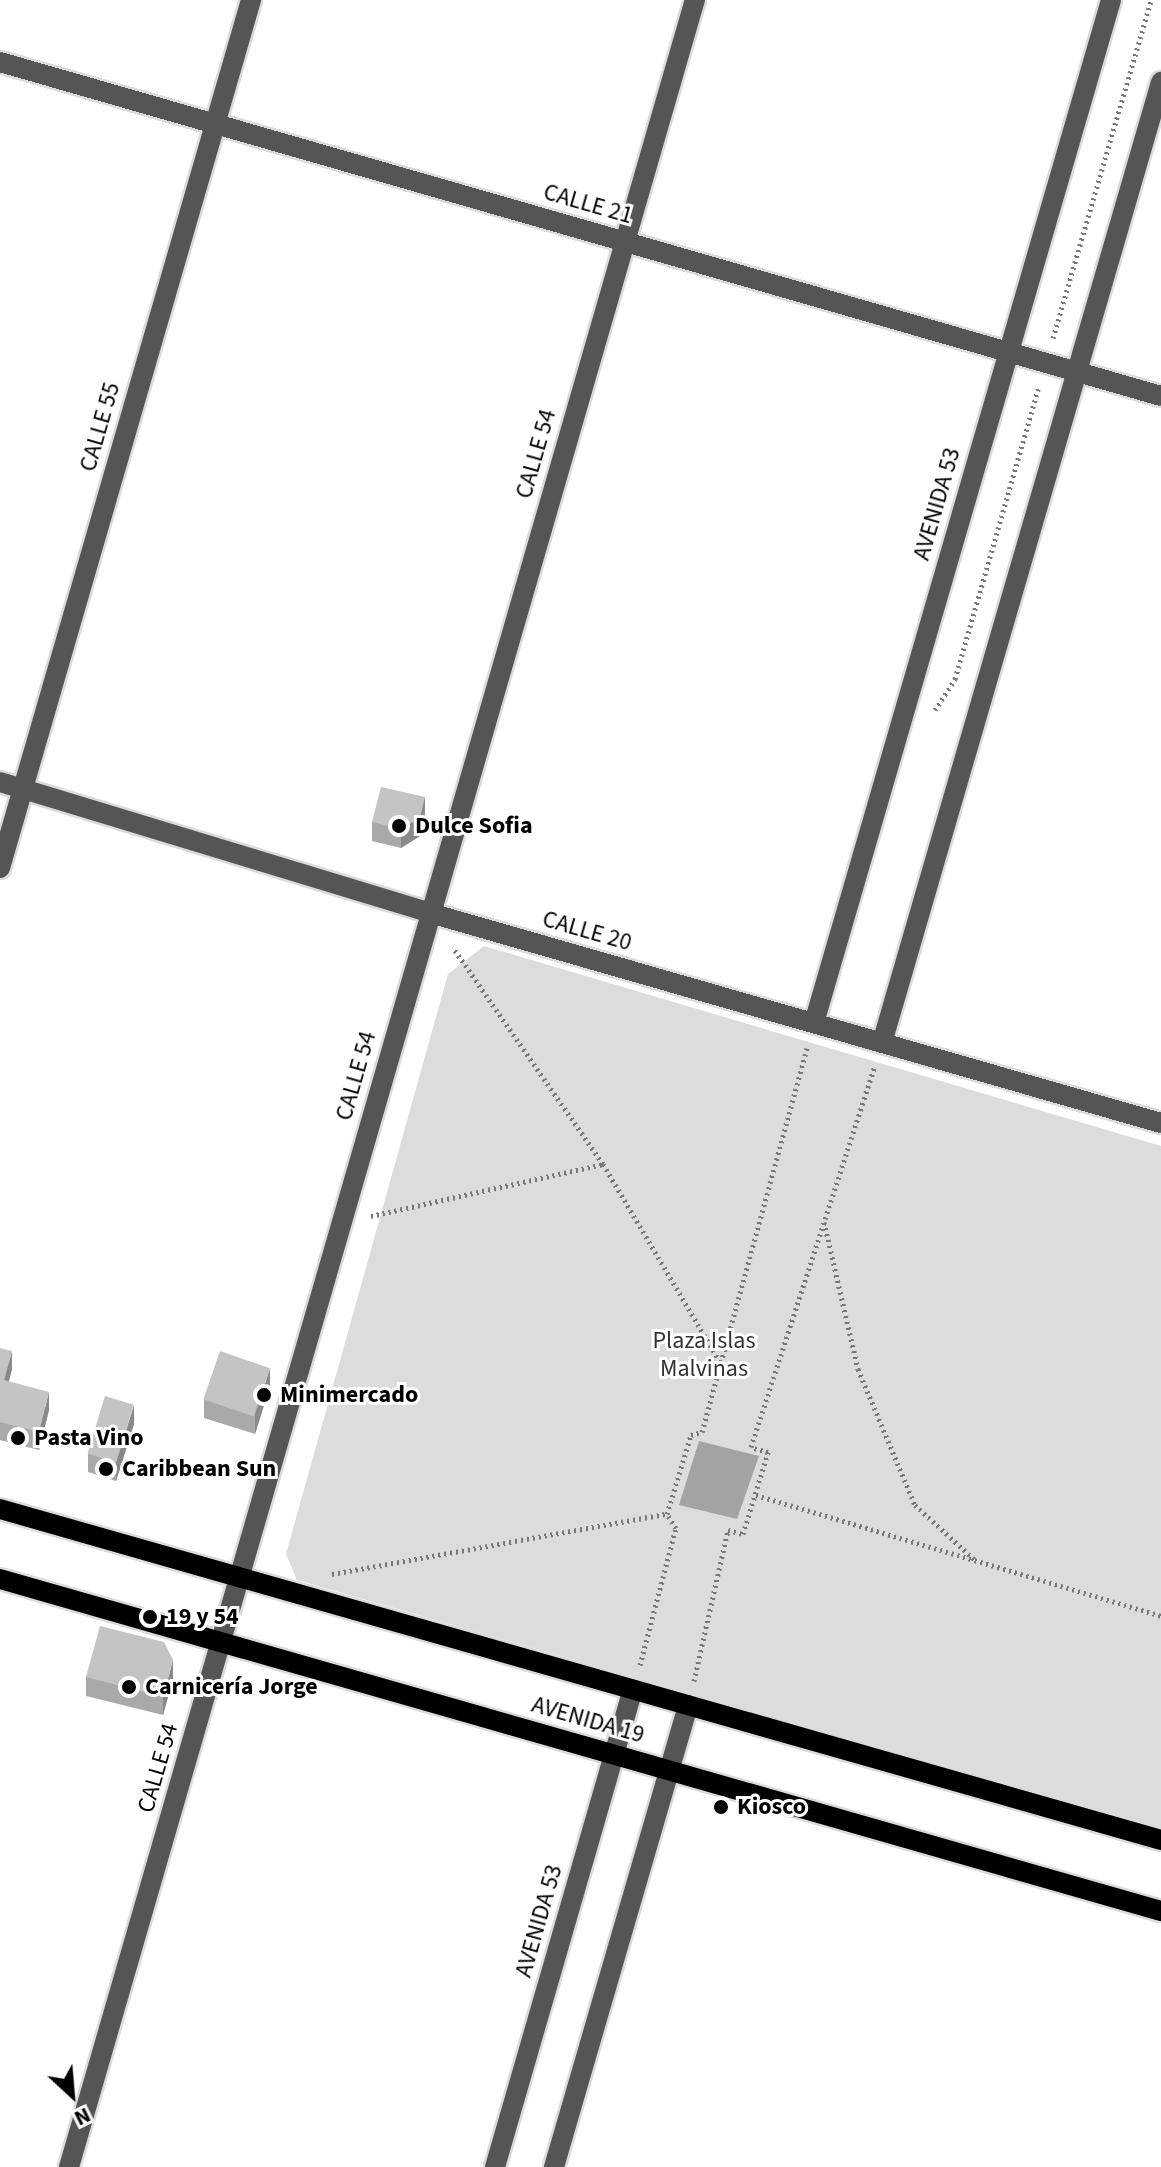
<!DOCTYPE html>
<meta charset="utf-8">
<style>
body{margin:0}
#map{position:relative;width:1161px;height:2167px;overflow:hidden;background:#fff;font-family:"Source Sans 3",sans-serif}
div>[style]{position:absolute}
.green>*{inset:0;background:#dcdcdc}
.water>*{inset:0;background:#a3a3a3}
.path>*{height:5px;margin-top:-2.5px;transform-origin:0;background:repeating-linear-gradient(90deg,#777 0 2px,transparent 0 6px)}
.roads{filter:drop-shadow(2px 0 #dbdbdb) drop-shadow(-2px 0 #dbdbdb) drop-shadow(0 2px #dbdbdb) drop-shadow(0 -2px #dbdbdb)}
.minor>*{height:20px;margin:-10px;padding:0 10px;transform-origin:10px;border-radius:10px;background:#555}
.major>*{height:20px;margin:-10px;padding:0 10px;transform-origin:10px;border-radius:10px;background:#000}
.wall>*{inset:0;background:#a9a9a9}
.shaded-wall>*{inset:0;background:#898989}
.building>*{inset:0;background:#c4c4c4;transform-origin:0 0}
.dots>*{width:22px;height:22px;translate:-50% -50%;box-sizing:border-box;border:4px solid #fff;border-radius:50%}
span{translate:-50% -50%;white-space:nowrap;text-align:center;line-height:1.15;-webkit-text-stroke:6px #fff;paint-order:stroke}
.street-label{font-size:24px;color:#000}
.poi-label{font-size:24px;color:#000;font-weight:700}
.left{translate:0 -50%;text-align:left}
.park-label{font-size:24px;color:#333}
.north{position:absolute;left:32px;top:2055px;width:80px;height:80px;-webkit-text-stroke:6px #fff;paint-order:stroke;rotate:154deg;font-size:22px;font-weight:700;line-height:32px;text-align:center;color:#000}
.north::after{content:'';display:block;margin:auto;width:28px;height:36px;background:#000;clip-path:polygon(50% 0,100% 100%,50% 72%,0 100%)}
</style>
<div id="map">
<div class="green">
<div style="clip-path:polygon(484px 946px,1161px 1146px,1161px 1829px,297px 1580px,286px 1554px,448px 974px)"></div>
</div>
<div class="water">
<div style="clip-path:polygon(699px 1441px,759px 1456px,737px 1519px,679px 1505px)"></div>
</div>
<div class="path">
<div style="left:1053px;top:338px;width:352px;rotate:-73.8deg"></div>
<div style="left:935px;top:710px;width:37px;rotate:-57deg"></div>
<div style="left:955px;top:679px;width:305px;rotate:-74deg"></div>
<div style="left:603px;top:1164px;width:230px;rotate:59.4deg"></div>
<div style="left:371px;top:1216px;width:238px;rotate:-12.6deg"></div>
<div style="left:603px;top:1164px;width:264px;rotate:-124.7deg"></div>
<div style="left:824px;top:1222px;width:151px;rotate:77deg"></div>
<div style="left:858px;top:1369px;width:147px;rotate:67.3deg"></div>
<div style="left:915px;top:1505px;width:80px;rotate:42.5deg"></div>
<div style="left:756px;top:1495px;width:423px;rotate:16.6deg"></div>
<div style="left:332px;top:1574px;width:340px;rotate:-10.2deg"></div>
<div style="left:640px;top:1665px;width:142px;rotate:-75.3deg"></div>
<div style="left:676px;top:1528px;width:17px;rotate:-123deg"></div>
<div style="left:667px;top:1514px;width:83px;rotate:-73.1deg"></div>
<div style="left:691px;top:1435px;width:11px;rotate:-15deg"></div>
<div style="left:702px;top:1432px;width:398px;rotate:-74.7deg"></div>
<div style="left:694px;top:1681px;width:155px;rotate:-77.3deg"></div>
<div style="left:728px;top:1530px;width:16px;rotate:15deg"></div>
<div style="left:743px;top:1534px;width:86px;rotate:-73deg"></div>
<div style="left:768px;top:1452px;width:18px;rotate:-164deg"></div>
<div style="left:751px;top:1447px;width:401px;rotate:-72deg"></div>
</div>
<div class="roads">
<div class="minor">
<div style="left:0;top:62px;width:1208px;rotate:16.05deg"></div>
<div style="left:0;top:782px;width:450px;rotate:16.9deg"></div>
<div style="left:430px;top:913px;width:761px;rotate:16.03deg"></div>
<div style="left:0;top:868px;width:904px;rotate:-73.87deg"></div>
<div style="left:814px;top:1023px;width:1065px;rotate:-73.81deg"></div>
<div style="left:882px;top:1043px;width:1001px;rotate:-73.81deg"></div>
<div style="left:69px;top:2167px;width:2256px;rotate:-73.89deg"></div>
<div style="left:495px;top:2167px;width:497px;rotate:-73.9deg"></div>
<div style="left:554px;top:2167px;width:481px;rotate:-73.8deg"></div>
</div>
<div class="major">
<div style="left:0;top:1509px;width:1207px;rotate:15.91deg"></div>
<div style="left:0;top:1579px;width:1208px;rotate:15.96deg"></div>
</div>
</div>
<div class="wall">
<div style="clip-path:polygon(425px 816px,420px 836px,401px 848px,372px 841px,372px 822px)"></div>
<div style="clip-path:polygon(0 1348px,12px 1369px,9px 1381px,49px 1410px,39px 1450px,0 1440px)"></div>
<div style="clip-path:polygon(270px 1386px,255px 1434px,204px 1418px,204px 1399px)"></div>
<div style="clip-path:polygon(134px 1424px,116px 1481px,88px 1472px,88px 1454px)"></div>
<div style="clip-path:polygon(86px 1677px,173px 1679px,163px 1715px,86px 1696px)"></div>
</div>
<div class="shaded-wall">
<div style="clip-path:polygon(425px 797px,425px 816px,420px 836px,401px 848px,401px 829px)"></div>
<div style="clip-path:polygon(12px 1351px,12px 1369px,4px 1399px,4px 1380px)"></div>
<div style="clip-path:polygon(270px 1368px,270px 1386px,255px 1434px,255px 1415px)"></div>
<div style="clip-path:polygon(49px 1392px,49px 1410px,39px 1450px,39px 1432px)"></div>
<div style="clip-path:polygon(134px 1405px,134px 1424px,116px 1481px,116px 1463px)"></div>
<div style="clip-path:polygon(173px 1660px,173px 1679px,163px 1715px,163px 1697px)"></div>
</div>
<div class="building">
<div style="clip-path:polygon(381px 787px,425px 797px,420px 818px,401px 829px,372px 822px)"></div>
<div style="clip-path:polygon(0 1348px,12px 1351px,4px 1380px,49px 1392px,39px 1432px,0 1422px)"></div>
<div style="left:220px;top:1351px;width:53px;height:51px;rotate:19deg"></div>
<div style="left:105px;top:1396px;width:30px;height:60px;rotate:17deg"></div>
<div style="clip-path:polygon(100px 1626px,164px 1642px,173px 1660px,163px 1697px,86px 1677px)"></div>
</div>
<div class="dots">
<div style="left:399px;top:826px;background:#000"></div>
<div style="left:264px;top:1395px;background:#000"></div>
<div style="left:18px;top:1438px;background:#000"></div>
<div style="left:106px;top:1469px;background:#000"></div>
<div style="left:150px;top:1617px;background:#000"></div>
<div style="left:129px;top:1687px;background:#000"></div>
<div style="left:721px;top:1807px;background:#000"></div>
</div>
<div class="street-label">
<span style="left:588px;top:204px;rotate:16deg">CALLE 21</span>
<span style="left:100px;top:427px;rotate:-74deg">CALLE 55</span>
<span style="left:536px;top:454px;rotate:-74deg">CALLE 54</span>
<span style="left:937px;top:504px;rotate:-74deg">AVENIDA 53</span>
<span style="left:587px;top:931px;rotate:16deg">CALLE 20</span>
<span style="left:356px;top:1076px;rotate:-74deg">CALLE 54</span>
<span style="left:588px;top:1720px;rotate:16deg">AVENIDA 19</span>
<span style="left:158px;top:1768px;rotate:-74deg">CALLE 54</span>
<span style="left:539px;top:1921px;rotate:-74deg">AVENIDA 53</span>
</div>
<div class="poi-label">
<span class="left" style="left:415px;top:826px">Dulce Sofia</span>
<span class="left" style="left:280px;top:1395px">Minimercado</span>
<span class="left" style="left:34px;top:1438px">Pasta Vino</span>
<span class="left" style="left:122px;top:1469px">Caribbean Sun</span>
<span class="left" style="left:166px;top:1617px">19 y 54</span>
<span class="left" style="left:145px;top:1687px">Carnicería Jorge</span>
<span class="left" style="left:737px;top:1807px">Kiosco</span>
</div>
<div class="park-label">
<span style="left:704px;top:1355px">Plaza Islas<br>Malvinas</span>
</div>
<div class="north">N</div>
</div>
